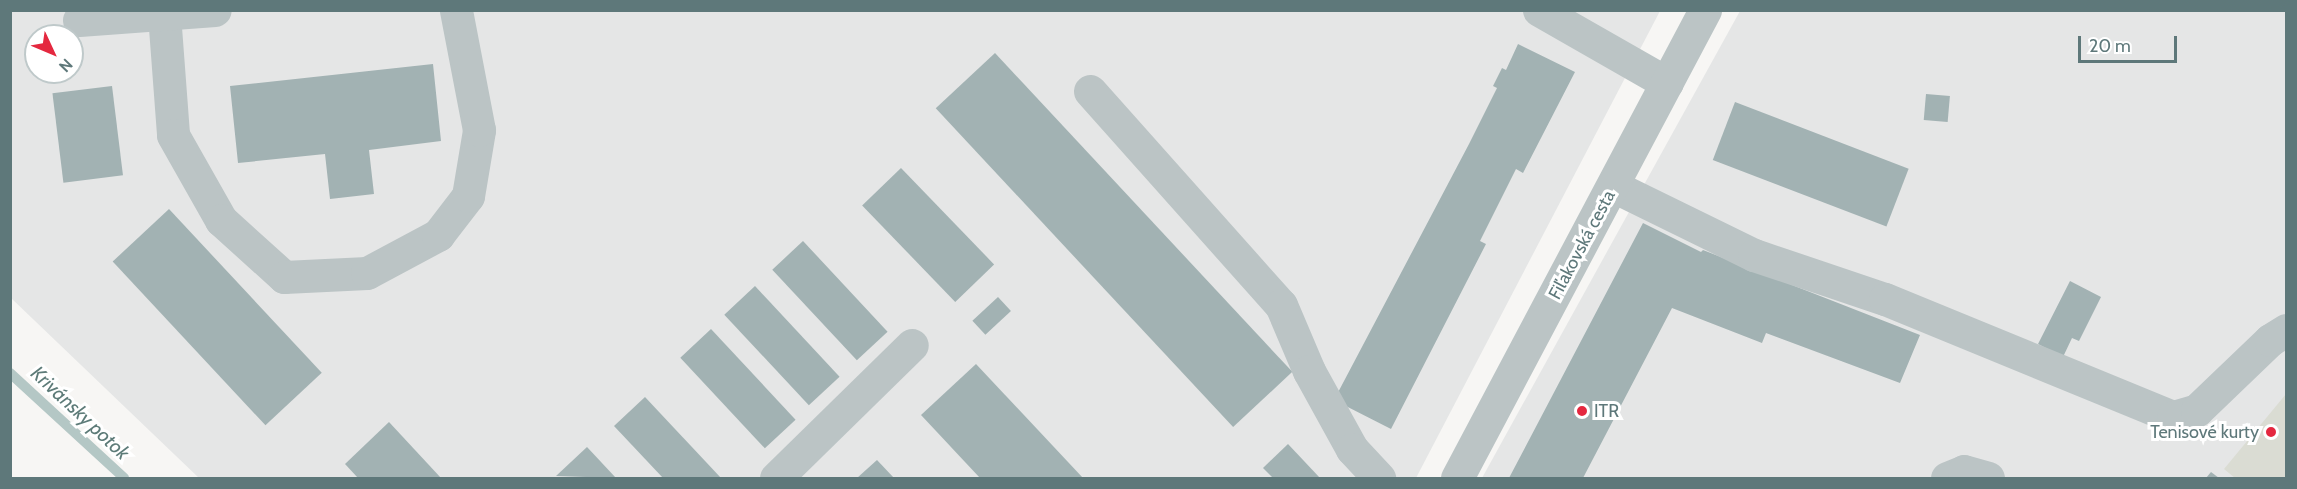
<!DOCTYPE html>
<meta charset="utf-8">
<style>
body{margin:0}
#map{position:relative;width:2297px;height:489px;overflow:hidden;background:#f7f6f4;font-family:Cabin,sans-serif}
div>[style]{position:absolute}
.built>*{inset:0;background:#e5e6e6}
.green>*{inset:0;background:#dadcd3}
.stream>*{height:10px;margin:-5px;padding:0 5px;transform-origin:5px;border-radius:5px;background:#b4c7c5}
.building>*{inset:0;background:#a2b2b3;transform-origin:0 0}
.minor>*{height:33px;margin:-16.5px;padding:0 16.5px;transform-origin:16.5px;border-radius:16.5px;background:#bbc4c5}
.dots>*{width:16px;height:16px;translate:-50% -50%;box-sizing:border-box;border:3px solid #fff;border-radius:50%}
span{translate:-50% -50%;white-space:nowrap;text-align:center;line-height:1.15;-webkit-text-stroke:6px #fff;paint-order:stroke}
.street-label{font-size:18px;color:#5e787a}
.poi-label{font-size:18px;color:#5e787a}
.left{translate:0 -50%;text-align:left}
.right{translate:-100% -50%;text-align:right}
.water-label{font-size:20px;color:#5d7b78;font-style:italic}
.frame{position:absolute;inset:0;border:12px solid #5e787a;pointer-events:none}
.north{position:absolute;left:24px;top:24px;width:60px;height:60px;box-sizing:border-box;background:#fff;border:2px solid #bfc9ca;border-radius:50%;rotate:134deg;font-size:16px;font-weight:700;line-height:24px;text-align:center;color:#5e787a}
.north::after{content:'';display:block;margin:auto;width:21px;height:27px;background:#e4283f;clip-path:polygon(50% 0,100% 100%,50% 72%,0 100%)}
.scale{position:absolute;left:2078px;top:36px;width:99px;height:27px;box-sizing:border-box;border:3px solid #5e787a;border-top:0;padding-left:8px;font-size:18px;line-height:21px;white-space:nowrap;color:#5e787a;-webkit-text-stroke:4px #fff;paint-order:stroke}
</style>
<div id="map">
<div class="built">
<div style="clip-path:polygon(evenodd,10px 11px,1660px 11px,1416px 478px,199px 478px,11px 298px,10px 11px,36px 36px,72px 36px,72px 72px,36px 72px,36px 36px)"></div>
<div style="clip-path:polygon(1740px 11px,2286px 11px,2286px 478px,1482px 478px)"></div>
</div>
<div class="green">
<div style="clip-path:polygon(2286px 394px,2286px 478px,2235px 478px,2224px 469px)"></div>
</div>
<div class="stream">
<div style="left:10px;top:373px;width:155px;rotate:42.6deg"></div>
</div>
<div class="building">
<div style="clip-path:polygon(1518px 44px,1575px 72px,1523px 173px,1516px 169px,1480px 241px,1486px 244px,1391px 429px,1334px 400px,1469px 144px,1497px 88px,1493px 86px,1502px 68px,1506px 70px)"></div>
<div style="left:995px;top:53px;width:436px;height:81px;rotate:47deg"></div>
<div style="clip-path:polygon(433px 64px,441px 141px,369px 150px,374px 194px,330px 199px,325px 154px,238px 163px,230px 86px)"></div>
<div style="left:112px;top:86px;width:90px;height:60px;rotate:83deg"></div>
<div style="left:1926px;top:94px;width:24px;height:26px;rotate:5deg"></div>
<div style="left:1735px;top:102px;width:186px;height:62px;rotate:21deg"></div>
<div style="left:901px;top:168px;width:134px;height:54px;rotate:46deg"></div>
<div style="left:169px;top:209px;width:224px;height:77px;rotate:47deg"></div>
<div style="clip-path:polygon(1643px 223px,1701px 252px,1703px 250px,1920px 335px,1900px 383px,1766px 333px,1762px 343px,1672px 308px,1583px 478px,1509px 478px)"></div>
<div style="left:803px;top:241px;width:124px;height:42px;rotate:47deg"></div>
<div style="clip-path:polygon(2070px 281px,2101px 297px,2079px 341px,2072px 338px,2063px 357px,2038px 344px)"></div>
<div style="left:755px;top:286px;width:124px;height:42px;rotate:47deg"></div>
<div style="left:998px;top:297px;width:19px;height:35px;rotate:47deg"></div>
<div style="left:711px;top:329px;width:124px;height:42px;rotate:47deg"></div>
<div style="clip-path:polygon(976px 364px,1083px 478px,980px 478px,921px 415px)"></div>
<div style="clip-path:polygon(645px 397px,721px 478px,663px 478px,614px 426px)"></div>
<div style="clip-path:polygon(389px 422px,441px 478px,358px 478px,345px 464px)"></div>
<div style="clip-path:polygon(1288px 444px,1320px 478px,1273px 478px,1263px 468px)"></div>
<div style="clip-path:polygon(587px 447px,616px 478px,556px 476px)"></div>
<div style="clip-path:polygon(877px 460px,894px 478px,857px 478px)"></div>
<div style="clip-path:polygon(2211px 472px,2219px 478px,2206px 478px)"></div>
</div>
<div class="minor">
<div style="left:1539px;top:10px;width:147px;rotate:29.7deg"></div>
<div style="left:164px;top:14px;width:121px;rotate:85.7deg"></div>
<div style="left:173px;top:135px;width:98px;rotate:60.5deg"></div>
<div style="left:221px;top:220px;width:85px;rotate:42.1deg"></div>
<div style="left:284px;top:277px;width:83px;rotate:-2.8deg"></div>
<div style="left:367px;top:273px;width:81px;rotate:-28.2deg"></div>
<div style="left:438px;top:235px;width:49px;rotate:-52.4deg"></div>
<div style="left:468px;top:196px;width:67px;rotate:-80.5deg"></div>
<div style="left:479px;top:130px;width:122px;rotate:-100.9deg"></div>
<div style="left:79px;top:20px;width:136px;rotate:-4.2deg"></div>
<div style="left:1090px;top:91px;width:287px;rotate:48.3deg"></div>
<div style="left:1281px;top:305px;width:72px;rotate:67deg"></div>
<div style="left:1309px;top:371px;width:89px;rotate:61.1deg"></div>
<div style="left:1352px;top:449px;width:40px;rotate:47deg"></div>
<div style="left:1613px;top:186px;width:157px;rotate:26.1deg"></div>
<div style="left:1754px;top:255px;width:138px;rotate:18.6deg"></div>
<div style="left:1885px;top:299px;width:311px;rotate:22.3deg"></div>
<div style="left:2173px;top:417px;width:25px;rotate:-16deg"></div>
<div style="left:2197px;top:410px;width:101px;rotate:-43.8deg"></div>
<div style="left:2270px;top:340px;width:19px;rotate:-32deg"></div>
<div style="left:776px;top:478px;width:190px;rotate:-44.4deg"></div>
<div style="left:1457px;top:478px;width:530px;rotate:-62.08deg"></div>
<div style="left:1947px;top:478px;width:18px;rotate:-22deg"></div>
<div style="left:1964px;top:471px;width:25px;rotate:16deg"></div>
</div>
<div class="dots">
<div style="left:1582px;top:411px;background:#e4283f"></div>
<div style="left:2271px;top:432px;background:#e4283f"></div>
</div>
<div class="street-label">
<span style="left:1582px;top:245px;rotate:-62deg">Fiľakovská cesta</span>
</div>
<div class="poi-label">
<span class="left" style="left:1594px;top:411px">ITR</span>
<span class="right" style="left:2259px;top:432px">Tenisové kurty</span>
</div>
<div class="water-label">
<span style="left:80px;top:413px;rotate:43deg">Krivánsky potok</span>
</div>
<div class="frame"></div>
<div class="north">N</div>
<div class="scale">20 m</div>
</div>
